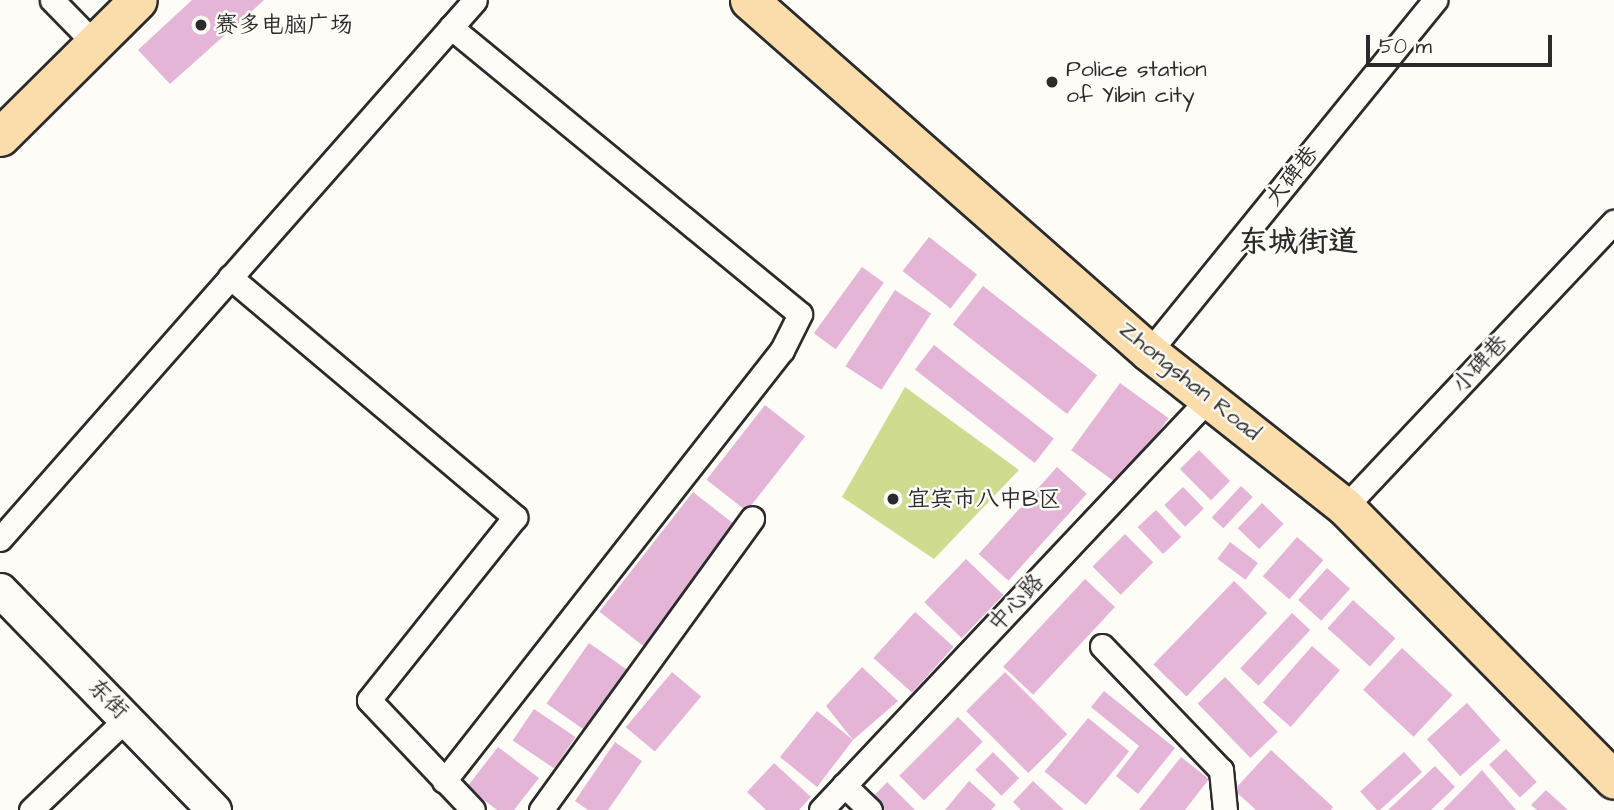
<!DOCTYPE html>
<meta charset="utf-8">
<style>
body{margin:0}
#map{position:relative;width:1614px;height:810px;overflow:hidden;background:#fdfcf7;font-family:"Architects Daughter","LXGW WenKai TC",sans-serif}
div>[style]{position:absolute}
.green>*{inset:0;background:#cfdc90}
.building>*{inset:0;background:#e5b5d7;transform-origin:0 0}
.roads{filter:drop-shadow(2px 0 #2b2b2b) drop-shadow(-2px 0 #2b2b2b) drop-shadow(0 2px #2b2b2b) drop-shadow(0 -2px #2b2b2b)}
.street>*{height:23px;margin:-11.5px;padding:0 11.5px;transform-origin:11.5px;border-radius:11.5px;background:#fdfcf7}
.secondary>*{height:33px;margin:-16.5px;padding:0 16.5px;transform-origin:16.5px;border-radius:16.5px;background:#fdfcf7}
.primary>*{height:37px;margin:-18.5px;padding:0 18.5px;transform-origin:18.5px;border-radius:18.5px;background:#faddab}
.dots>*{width:19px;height:19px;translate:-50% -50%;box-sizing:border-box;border:4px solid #fdfcf7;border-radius:50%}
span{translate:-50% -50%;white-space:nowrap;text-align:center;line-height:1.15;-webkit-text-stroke:5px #fdfcf7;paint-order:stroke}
.poi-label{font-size:23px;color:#2b2b2b}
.left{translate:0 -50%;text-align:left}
.street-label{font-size:23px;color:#2b2b2b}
.district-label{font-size:30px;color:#2b2b2b;font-weight:700}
.scale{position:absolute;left:1366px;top:35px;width:186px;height:32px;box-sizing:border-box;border:4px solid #2b2b2b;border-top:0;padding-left:9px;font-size:21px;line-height:24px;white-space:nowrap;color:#2b2b2b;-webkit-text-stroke:5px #fdfcf7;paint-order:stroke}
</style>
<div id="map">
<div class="green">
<div style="clip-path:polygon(905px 387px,1019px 470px,934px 559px,842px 497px)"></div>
</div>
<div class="building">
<div style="clip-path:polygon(192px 0,264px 0,170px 84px,138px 50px)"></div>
<div style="left:929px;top:237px;width:61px;height:43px;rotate:38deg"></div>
<div style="left:862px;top:267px;width:27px;height:82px;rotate:36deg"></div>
<div style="left:983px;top:286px;width:145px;height:49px;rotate:38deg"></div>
<div style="left:895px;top:290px;width:43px;height:91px;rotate:33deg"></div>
<div style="left:934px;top:345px;width:152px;height:31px;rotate:38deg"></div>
<div style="left:1120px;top:383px;width:60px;height:83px;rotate:36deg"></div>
<div style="left:765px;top:405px;width:51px;height:95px;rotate:38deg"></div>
<div style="left:1199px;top:450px;width:44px;height:27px;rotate:45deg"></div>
<div style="left:1057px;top:467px;width:40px;height:117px;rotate:42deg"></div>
<div style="left:1241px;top:486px;width:16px;height:43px;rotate:43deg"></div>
<div style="left:1183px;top:487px;width:30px;height:26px;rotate:46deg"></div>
<div style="left:693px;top:492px;width:57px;height:152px;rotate:38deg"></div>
<div style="left:1262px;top:503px;width:30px;height:35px;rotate:44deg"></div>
<div style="left:1156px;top:510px;width:37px;height:25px;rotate:47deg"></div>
<div style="left:1125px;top:534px;width:40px;height:46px;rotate:45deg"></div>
<div style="left:1297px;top:537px;width:35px;height:52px;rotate:41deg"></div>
<div style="left:1230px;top:542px;width:35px;height:21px;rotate:37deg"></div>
<div style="left:966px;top:559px;width:52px;height:60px;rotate:44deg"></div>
<div style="left:1327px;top:568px;width:31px;height:43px;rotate:42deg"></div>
<div style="left:1085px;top:579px;width:41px;height:120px;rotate:43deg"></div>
<div style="left:1234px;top:581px;width:46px;height:116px;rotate:44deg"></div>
<div style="left:1353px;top:600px;width:57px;height:38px;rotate:42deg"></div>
<div style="left:915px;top:612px;width:52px;height:62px;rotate:42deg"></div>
<div style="left:1292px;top:613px;width:25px;height:76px;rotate:43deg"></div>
<div style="left:589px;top:643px;width:47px;height:74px;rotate:35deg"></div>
<div style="left:1312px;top:646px;width:37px;height:75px;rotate:41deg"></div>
<div style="left:1402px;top:648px;width:69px;height:57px;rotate:43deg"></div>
<div style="clip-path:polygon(862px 667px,898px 701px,853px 740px,817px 787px,780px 757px,817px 711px,853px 740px,826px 706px)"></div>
<div style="left:672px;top:672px;width:38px;height:72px;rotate:40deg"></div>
<div style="left:1005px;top:672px;width:88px;height:55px;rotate:45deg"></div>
<div style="left:1225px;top:677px;width:76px;height:38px;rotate:46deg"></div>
<div style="clip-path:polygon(1104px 691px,1175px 748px,1138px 794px,1116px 776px,1139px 746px,1091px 707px)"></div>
<div style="left:1467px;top:703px;width:50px;height:54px;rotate:48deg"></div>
<div style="left:534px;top:709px;width:50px;height:38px;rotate:34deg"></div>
<div style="left:958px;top:717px;width:35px;height:83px;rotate:45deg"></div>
<div style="left:1088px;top:718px;width:53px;height:69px;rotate:39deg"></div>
<div style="clip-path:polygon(615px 742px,642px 761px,608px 810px,588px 810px,575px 801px)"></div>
<div style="clip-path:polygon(498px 747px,539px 778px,514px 810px,497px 810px,467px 787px)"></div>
<div style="left:1506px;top:749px;width:45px;height:23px;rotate:47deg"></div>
<div style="clip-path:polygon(1271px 750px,1333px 807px,1331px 810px,1256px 810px,1234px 790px)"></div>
<div style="left:993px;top:752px;width:37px;height:25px;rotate:45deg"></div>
<div style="left:1404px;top:752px;width:27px;height:59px;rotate:48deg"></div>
<div style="clip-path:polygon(1181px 757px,1209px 779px,1185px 810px,1139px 810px)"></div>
<div style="clip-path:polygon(774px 763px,811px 797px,799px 810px,766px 810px,747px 792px)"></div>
<div style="clip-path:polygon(1435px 766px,1455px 787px,1431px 810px,1388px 810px)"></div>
<div style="clip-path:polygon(1482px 770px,1516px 810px,1443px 810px)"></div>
<div style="clip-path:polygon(969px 781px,996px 805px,991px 810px,945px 810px)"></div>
<div style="clip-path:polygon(1033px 781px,1064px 810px,1021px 810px,1013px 802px)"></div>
<div style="clip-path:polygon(887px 782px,915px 810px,885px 810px,872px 798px)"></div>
<div style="clip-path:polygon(1546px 790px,1568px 810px,1537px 810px,1531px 805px)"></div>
</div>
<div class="roads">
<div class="street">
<div style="left:52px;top:0;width:63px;rotate:45.6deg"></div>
<div style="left:230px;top:277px;width:373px;rotate:40.1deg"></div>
<div style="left:515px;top:517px;width:234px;rotate:128.6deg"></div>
<div style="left:369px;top:700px;width:151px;rotate:46.6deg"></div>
<div style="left:1149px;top:352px;width:454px;rotate:-50.9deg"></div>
<div style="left:1345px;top:507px;width:392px;rotate:-46.7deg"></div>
<div style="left:0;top:539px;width:718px;rotate:-48.61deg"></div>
<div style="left:1102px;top:646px;width:172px;rotate:46.2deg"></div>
<div style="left:1221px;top:770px;width:40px;rotate:84.3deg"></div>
<div style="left:444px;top:781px;width:548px;rotate:-51.9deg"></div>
<div style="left:782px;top:350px;width:40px;rotate:-63.4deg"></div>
<div style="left:800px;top:314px;width:452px;rotate:-140.6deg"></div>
<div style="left:844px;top:785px;width:36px;rotate:44deg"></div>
<div style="left:31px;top:810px;width:133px;rotate:-43.8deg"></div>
<div style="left:541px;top:810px;width:360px;rotate:-54.1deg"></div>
<div style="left:821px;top:810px;width:567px;rotate:-46.71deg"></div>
</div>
<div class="secondary">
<div style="left:0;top:590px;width:307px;rotate:45.8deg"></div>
</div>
<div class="primary">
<div style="left:749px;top:0;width:533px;rotate:41.35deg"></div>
<div style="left:1149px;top:352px;width:250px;rotate:38.3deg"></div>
<div style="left:1345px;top:507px;width:383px;rotate:45.4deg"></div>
<div style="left:0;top:137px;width:194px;rotate:-44.8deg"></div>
</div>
</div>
<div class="dots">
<div style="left:201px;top:25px;background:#2b2b2b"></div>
<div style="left:1052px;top:82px;background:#2b2b2b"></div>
<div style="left:893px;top:499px;background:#2b2b2b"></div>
</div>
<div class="poi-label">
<span class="left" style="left:215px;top:25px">赛多电脑广场</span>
<span class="left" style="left:1066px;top:82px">Police station<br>of Yibin city</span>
<span class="left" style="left:907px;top:499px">宜宾市八中B区</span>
</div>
<div class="street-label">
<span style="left:1292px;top:176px;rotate:-51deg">大碑巷</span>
<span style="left:1480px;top:364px;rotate:-47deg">小碑巷</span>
<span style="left:1190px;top:381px;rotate:39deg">Zhongshan Road</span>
<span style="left:1016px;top:603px;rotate:-47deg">中心路</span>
<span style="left:108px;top:699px;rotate:45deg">东街</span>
</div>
<div class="district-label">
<span style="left:1298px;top:242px">东城街道</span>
</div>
<div class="scale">50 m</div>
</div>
